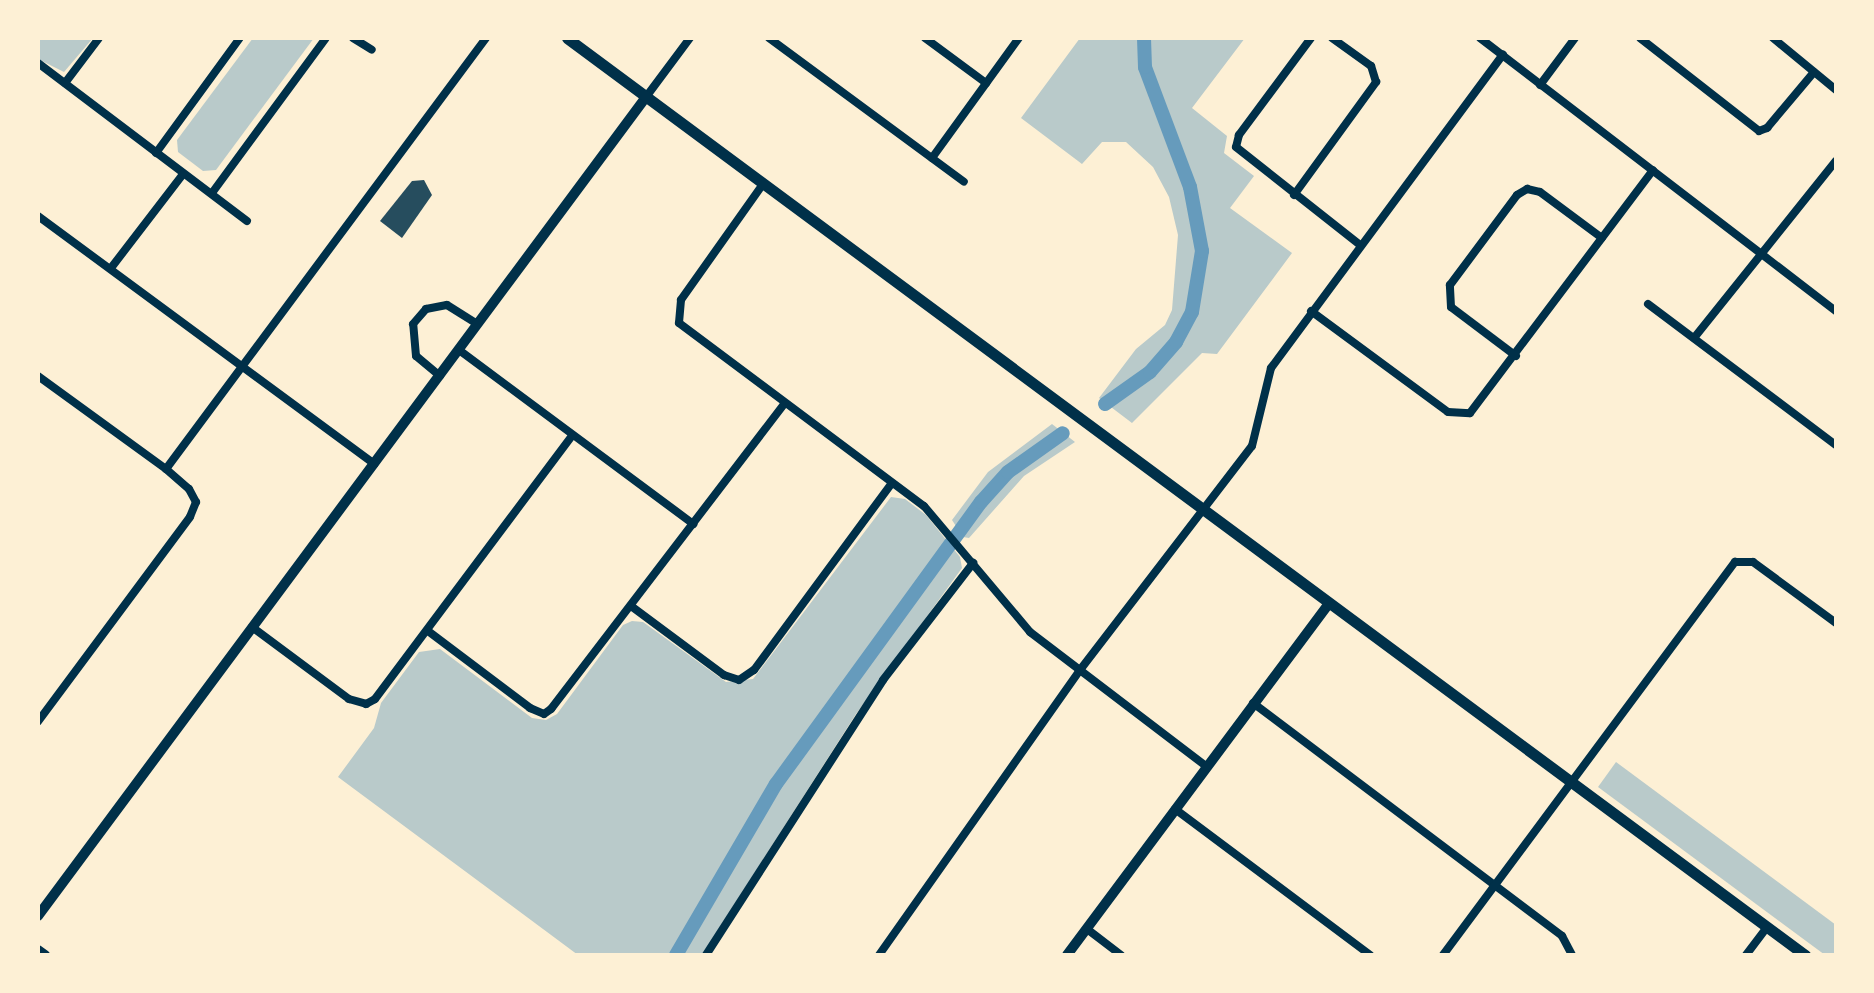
<!DOCTYPE html>
<style>
body{margin:0}
#map{position:relative;width:1874px;height:993px;overflow:hidden;background:#fdf0d5;font-family:"Alegreya Sans",sans-serif}
div>[style]{position:absolute}
.green>*{inset:0;background:#b9caca}
.canal>*{height:14px;margin:-7px;padding:0 7px;transform-origin:7px;border-radius:7px;background:#669bbc}
.building>*{inset:0;background:#264d5e}
.minor>*{height:8px;margin:-4px;padding:0 4px;transform-origin:4px;border-radius:4px;background:#003049}
.tertiary>*{height:10px;margin:-5px;padding:0 5px;transform-origin:5px;border-radius:5px;background:#003049}
.secondary>*{height:11px;margin:-5.5px;padding:0 5.5px;transform-origin:5.5px;border-radius:5.5px;background:#003049}
span{translate:-50% -50%;white-space:nowrap;text-align:center;line-height:1.15;-webkit-text-stroke:8px #fdf0d5;paint-order:stroke}
.frame{position:absolute;inset:0;border:40px solid #fdf0d5;pointer-events:none}
</style>
<div id="map">
<div class="green">
<div style="clip-path:polygon(38px 38px,93px 38px,64px 72px,38px 59px)"></div>
<div style="clip-path:polygon(253px 38px,314px 38px,216px 170px,203px 171px,178px 152px,177px 140px)"></div>
<div style="clip-path:polygon(1080px 38px,1245px 38px,1192px 108px,1227px 136px,1224px 153px,1254px 176px,1230px 208px,1292px 253px,1217px 354px,1202px 353px,1132px 423px,1099px 398px,1136px 349px,1165px 325px,1172px 310px,1178px 235px,1169px 197px,1153px 167px,1126px 142px,1102px 142px,1082px 164px,1021px 118px)"></div>
<div style="clip-path:polygon(1052px 424px,1075px 442px,1024px 476px,969px 538px,963px 537px,952px 520px,988px 472px)"></div>
<div style="clip-path:polygon(891px 497px,905px 499px,926px 515px,960px 557px,962px 568px,856px 714px,702px 955px,578px 955px,338px 777px,374px 728px,381px 703px,419px 652px,440px 649px,532px 718px,546px 720px,557px 714px,623px 625px,632px 621px,643px 622px,726px 682px,753px 679px)"></div>
<div style="clip-path:polygon(1616px 762px,1836px 925px,1836px 955px,1825px 955px,1598px 787px)"></div>
</div>
<div class="canal">
<div style="left:1105px;top:404px;width:55px;rotate:-35.4deg"></div>
<div style="left:1150px;top:372px;width:40px;rotate:-49deg"></div>
<div style="left:1176px;top:342px;width:34px;rotate:-62deg"></div>
<div style="left:1192px;top:312px;width:62px;rotate:-80.7deg"></div>
<div style="left:1202px;top:251px;width:65px;rotate:-100.6deg"></div>
<div style="left:1190px;top:187px;width:128px;rotate:-110.6deg"></div>
<div style="left:1145px;top:67px;width:29px;rotate:-92deg"></div>
<div style="left:676px;top:955px;width:198px;rotate:-59.7deg"></div>
<div style="left:776px;top:784px;width:349px;rotate:-54deg"></div>
<div style="left:981px;top:502px;width:40px;rotate:-48deg"></div>
<div style="left:1008px;top:472px;width:67px;rotate:-35.3deg"></div>
</div>
<div class="building">
<div style="clip-path:polygon(424px 180px,432px 195px,402px 238px,380px 221px,412px 181px)"></div>
</div>
<div class="minor">
<div style="left:353px;top:38px;width:22px;rotate:32deg"></div>
<div style="left:769px;top:38px;width:242px;rotate:36.4deg"></div>
<div style="left:925px;top:38px;width:76px;rotate:36.4deg"></div>
<div style="left:1311px;top:38px;width:121px;rotate:126.6deg"></div>
<div style="left:1239px;top:135px;width:12px;rotate:104deg"></div>
<div style="left:1236px;top:147px;width:158px;rotate:38.3deg"></div>
<div style="left:1480px;top:38px;width:449px;rotate:37.5deg"></div>
<div style="left:1640px;top:38px;width:151px;rotate:38deg"></div>
<div style="left:1759px;top:131px;width:9px;rotate:-21deg"></div>
<div style="left:1767px;top:128px;width:73px;rotate:-50deg"></div>
<div style="left:1773px;top:38px;width:82px;rotate:39.5deg"></div>
<div style="left:38px;top:63px;width:262px;rotate:37.1deg"></div>
<div style="left:65px;top:83px;width:56px;rotate:-52.9deg"></div>
<div style="left:1540px;top:85px;width:59px;rotate:-53.3deg"></div>
<div style="left:646px;top:97px;width:74px;rotate:-53.3deg"></div>
<div style="left:156px;top:153px;width:142px;rotate:-53.9deg"></div>
<div style="left:932px;top:158px;width:148px;rotate:-54.1deg"></div>
<div style="left:763px;top:184px;width:142px;rotate:125.3deg"></div>
<div style="left:681px;top:300px;width:23px;rotate:95deg"></div>
<div style="left:679px;top:323px;width:306px;rotate:36.8deg"></div>
<div style="left:924px;top:506px;width:165px;rotate:49.9deg"></div>
<div style="left:1030px;top:632px;width:223px;rotate:37.3deg"></div>
<div style="left:212px;top:193px;width:192px;rotate:-53.7deg"></div>
<div style="left:1294px;top:195px;width:140px;rotate:-54deg"></div>
<div style="left:1376px;top:82px;width:17px;rotate:-107deg"></div>
<div style="left:1371px;top:66px;width:48px;rotate:-144.3deg"></div>
<div style="left:38px;top:216px;width:418px;rotate:36.4deg"></div>
<div style="left:111px;top:268px;width:118px;rotate:-52.5deg"></div>
<div style="left:1648px;top:304px;width:235px;rotate:36.9deg"></div>
<div style="left:1311px;top:311px;width:170px;rotate:36.4deg"></div>
<div style="left:1448px;top:412px;width:22px;rotate:3deg"></div>
<div style="left:1470px;top:413px;width:304px;rotate:-53deg"></div>
<div style="left:1694px;top:338px;width:227px;rotate:-51.3deg"></div>
<div style="left:459px;top:350px;width:292px;rotate:36.6deg"></div>
<div style="left:1516px;top:356px;width:81px;rotate:-143deg"></div>
<div style="left:1451px;top:307px;width:22px;rotate:-93deg"></div>
<div style="left:1450px;top:285px;width:112px;rotate:-53.3deg"></div>
<div style="left:1517px;top:195px;width:12px;rotate:-31deg"></div>
<div style="left:1527px;top:189px;width:13px;rotate:13deg"></div>
<div style="left:1540px;top:192px;width:77px;rotate:36.6deg"></div>
<div style="left:38px;top:376px;width:158px;rotate:36deg"></div>
<div style="left:166px;top:469px;width:30px;rotate:41deg"></div>
<div style="left:189px;top:489px;width:15px;rotate:62deg"></div>
<div style="left:196px;top:502px;width:16px;rotate:112deg"></div>
<div style="left:190px;top:517px;width:255px;rotate:126.6deg"></div>
<div style="left:440px;top:376px;width:31px;rotate:-140deg"></div>
<div style="left:416px;top:356px;width:32px;rotate:-95deg"></div>
<div style="left:413px;top:324px;width:20px;rotate:-49deg"></div>
<div style="left:426px;top:309px;width:21px;rotate:-11deg"></div>
<div style="left:447px;top:305px;width:36px;rotate:32deg"></div>
<div style="left:166px;top:469px;width:537px;rotate:-53.41deg"></div>
<div style="left:631px;top:606px;width:116px;rotate:36.6deg"></div>
<div style="left:724px;top:675px;width:16px;rotate:18deg"></div>
<div style="left:739px;top:680px;width:18px;rotate:-34deg"></div>
<div style="left:754px;top:670px;width:232px;rotate:-53.6deg"></div>
<div style="left:252px;top:627px;width:121px;rotate:36.6deg"></div>
<div style="left:349px;top:699px;width:18px;rotate:16deg"></div>
<div style="left:366px;top:704px;width:10px;rotate:-29deg"></div>
<div style="left:375px;top:699px;width:329px;rotate:-53.2deg"></div>
<div style="left:428px;top:631px;width:128px;rotate:37deg"></div>
<div style="left:530px;top:708px;width:15px;rotate:23deg"></div>
<div style="left:544px;top:714px;width:9px;rotate:-36deg"></div>
<div style="left:551px;top:709px;width:384px;rotate:-52.6deg"></div>
<div style="left:1253px;top:703px;width:387px;rotate:37deg"></div>
<div style="left:1562px;top:936px;width:21px;rotate:62deg"></div>
<div style="left:1175px;top:809px;width:244px;rotate:36.8deg"></div>
<div style="left:1087px;top:929px;width:43px;rotate:37.4deg"></div>
<div style="left:706px;top:955px;width:327px;rotate:-57.2deg"></div>
<div style="left:883px;top:680px;width:148px;rotate:-52.4deg"></div>
<div style="left:879px;top:955px;width:349px;rotate:-54.8deg"></div>
<div style="left:1080px;top:670px;width:282px;rotate:-52.5deg"></div>
<div style="left:1252px;top:446px;width:80px;rotate:-76.3deg"></div>
<div style="left:1271px;top:368px;width:390px;rotate:-53.5deg"></div>
<div style="left:1443px;top:955px;width:490px;rotate:-53.4deg"></div>
<div style="left:1735px;top:562px;width:18px"></div>
<div style="left:1753px;top:562px;width:103px;rotate:36.3deg"></div>
<div style="left:1746px;top:955px;width:35px;rotate:-53deg"></div>
</div>
<div class="tertiary">
<div style="left:38px;top:916px;width:1020px;rotate:-53.41deg"></div>
<div style="left:38px;top:950px;width:9px;rotate:36deg"></div>
<div style="left:1067px;top:955px;width:439px;rotate:-53.3deg"></div>
</div>
<div class="secondary">
<div style="left:567px;top:38px;width:1541px;rotate:36.53deg"></div>
</div>
<div class="frame"></div>
</div>
